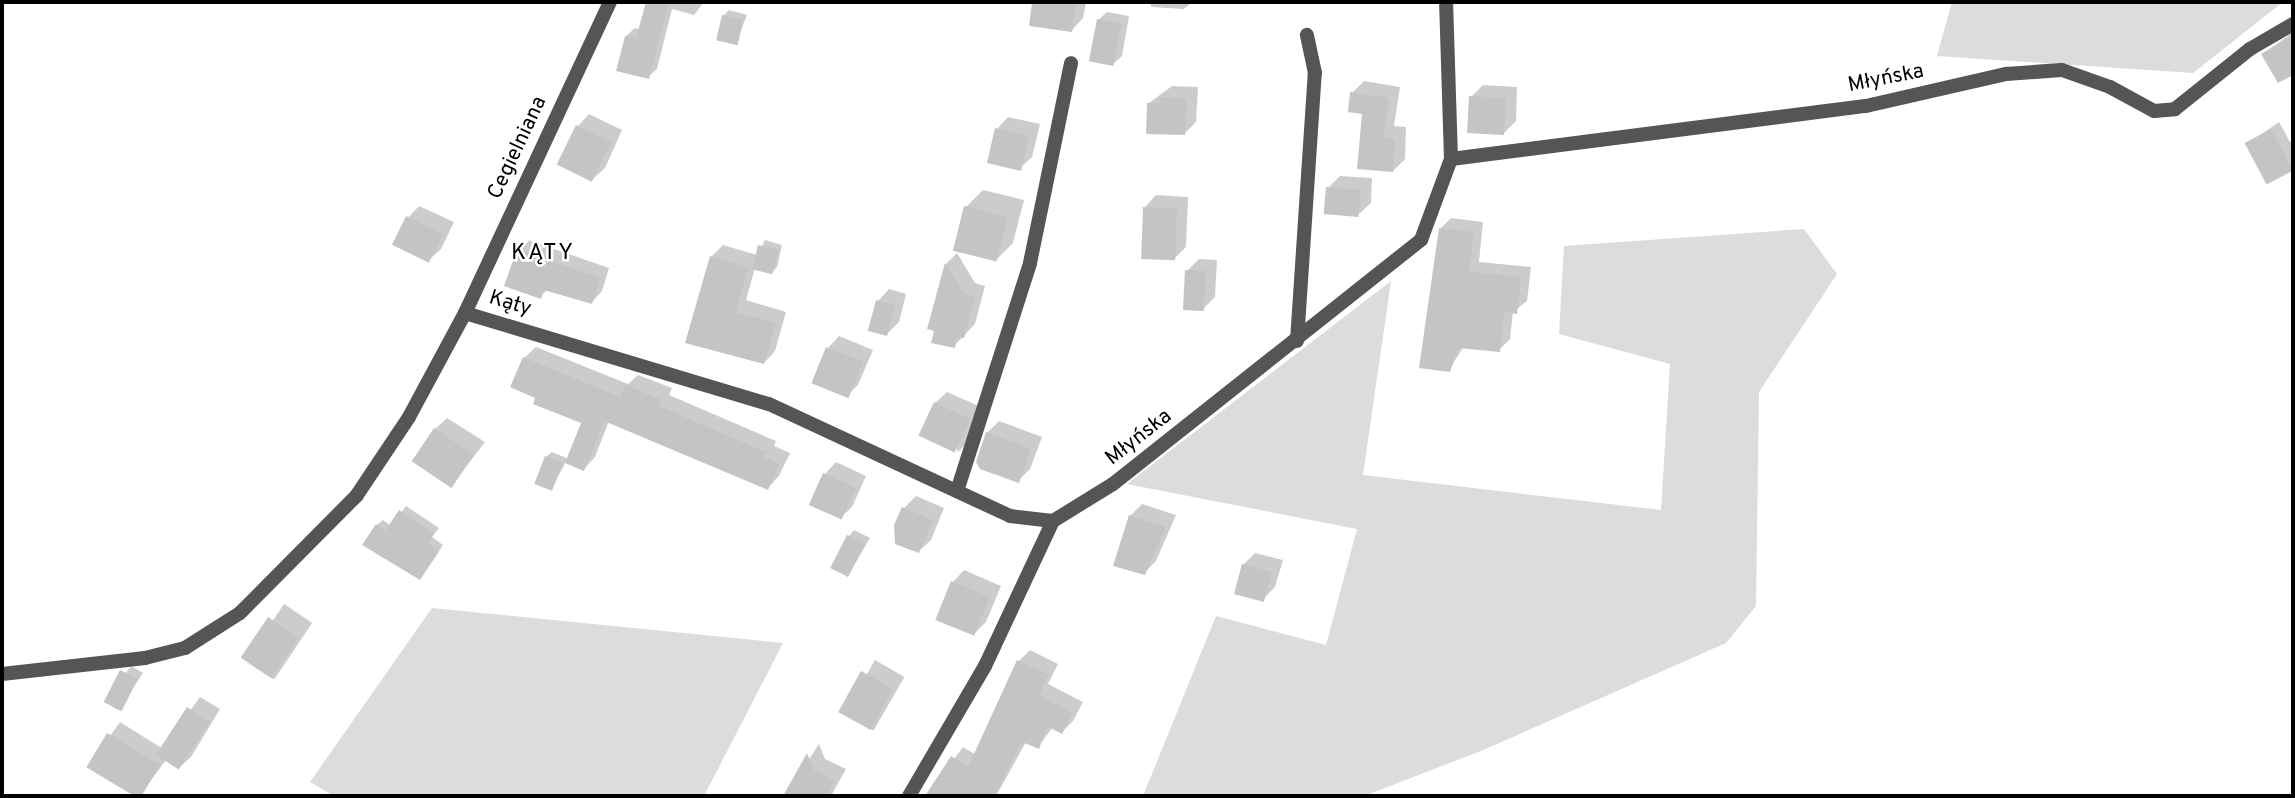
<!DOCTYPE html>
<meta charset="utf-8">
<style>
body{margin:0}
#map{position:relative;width:2295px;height:798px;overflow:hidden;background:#fff;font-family:Overpass,sans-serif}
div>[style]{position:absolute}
.green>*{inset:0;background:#dcdcdc}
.shadow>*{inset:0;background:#0003;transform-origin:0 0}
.building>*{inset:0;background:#c4c4c4;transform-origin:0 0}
.minor>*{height:14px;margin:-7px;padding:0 7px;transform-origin:7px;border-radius:7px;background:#555}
span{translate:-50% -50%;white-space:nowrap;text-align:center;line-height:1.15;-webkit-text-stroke:5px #fff;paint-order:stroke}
.street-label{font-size:21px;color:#000}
.neighbourhood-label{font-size:23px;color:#000;letter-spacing:2px}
.frame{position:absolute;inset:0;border:4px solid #000;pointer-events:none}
</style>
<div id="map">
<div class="green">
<div style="clip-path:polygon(1952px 2px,2283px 2px,2193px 73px,1937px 56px)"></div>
<div style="clip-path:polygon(1804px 229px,1837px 274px,1759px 392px,1756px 606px,1726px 643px,1481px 751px,1364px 796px,1143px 796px,1216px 616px,1326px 645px,1357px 529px,1127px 484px,1391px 281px,1363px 475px,1661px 510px,1670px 364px,1559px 334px,1564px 246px)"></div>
<div style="clip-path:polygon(432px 608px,783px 643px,704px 796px,334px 796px,310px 782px)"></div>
</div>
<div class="shadow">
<div style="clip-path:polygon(648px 2px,704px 2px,694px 15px,672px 9px,657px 69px,648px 77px,626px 36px,635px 28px,640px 29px)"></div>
<div style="clip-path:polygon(1034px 2px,1086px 2px,1083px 18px,1072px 30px,1031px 24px)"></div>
<div style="clip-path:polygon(1151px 2px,1192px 2px,1184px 9px,1151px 7px)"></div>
<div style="clip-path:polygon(729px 10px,747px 15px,735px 45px,723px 16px)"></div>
<div style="clip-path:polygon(1107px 12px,1129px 16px,1122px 56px,1113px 64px,1098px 20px)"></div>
<div style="clip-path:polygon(2293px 32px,2293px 72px,2279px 81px,2263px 54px)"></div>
<div style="clip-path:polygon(1364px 81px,1400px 87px,1394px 126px,1406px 127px,1405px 159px,1393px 171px,1352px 93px)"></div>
<div style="clip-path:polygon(1483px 85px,1517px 87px,1516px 121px,1504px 133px,1471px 97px)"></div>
<div style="clip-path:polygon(1172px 86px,1198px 87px,1196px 122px,1185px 133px,1149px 103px)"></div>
<div style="clip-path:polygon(589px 114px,622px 130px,605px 168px,593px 179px,578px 126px)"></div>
<div style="clip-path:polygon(1008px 117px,1040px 124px,1032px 157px,1020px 168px,997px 129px)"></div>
<div style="clip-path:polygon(2279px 122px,2290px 142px,2293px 140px,2293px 167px,2267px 182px,2247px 144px)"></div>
<div style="clip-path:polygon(1340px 176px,1372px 178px,1371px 203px,1359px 214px,1328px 188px)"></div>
<div style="clip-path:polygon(983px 190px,1024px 200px,1013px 243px,996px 260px,966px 207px)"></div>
<div style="clip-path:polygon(1156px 195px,1188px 197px,1186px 247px,1174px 259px,1145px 207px)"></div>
<div style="clip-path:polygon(419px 206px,454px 222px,441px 249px,429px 260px,408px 218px)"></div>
<div style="clip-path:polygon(1451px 218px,1483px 222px,1479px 262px,1531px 267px,1527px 301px,1513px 312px,1510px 339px,1499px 350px,1464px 346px,1449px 370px,1440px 229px)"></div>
<div style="clip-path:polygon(528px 240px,609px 268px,602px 291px,592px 302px,548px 289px,540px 297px,518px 250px)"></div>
<div style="clip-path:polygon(765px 240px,782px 245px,777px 267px,771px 273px,755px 268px,746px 300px,786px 312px,775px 351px,764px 363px,688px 342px,711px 257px,723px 245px,757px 255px)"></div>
<div style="clip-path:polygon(957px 253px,975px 283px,985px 286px,975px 324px,954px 346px,929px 327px,946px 264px)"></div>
<div style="clip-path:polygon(1199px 259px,1217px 260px,1215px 297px,1203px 309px,1187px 271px)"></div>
<div style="clip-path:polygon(889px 289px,906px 294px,899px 322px,887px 334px,878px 301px)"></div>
<div style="clip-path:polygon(839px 336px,873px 350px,858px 385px,846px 397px,813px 382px,828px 348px)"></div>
<div style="clip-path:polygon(536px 347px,628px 384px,638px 375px,672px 388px,669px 395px,776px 441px,774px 446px,790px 453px,779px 476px,768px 488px,609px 421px,595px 457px,584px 469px,566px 462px,551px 489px,546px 457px,552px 452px,569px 459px,584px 422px,537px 397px,524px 358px)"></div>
<div style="clip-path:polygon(947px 392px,981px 407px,970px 440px,958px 452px,935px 403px)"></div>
<div style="clip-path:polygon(447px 418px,485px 442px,452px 485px,435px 429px)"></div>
<div style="clip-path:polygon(999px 421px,1042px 437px,1030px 469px,1018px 481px,987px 433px)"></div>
<div style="clip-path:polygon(836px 462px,866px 476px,852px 507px,840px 518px,825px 474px)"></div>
<div style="clip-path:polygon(916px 496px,944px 508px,931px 540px,919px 551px,904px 508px)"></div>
<div style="clip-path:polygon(1142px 504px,1176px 515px,1156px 561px,1144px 573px,1130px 516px)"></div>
<div style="clip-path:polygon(406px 506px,439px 528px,432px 537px,443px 545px,425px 572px,377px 525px,383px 520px,391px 526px)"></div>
<div style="clip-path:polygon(854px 530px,870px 538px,849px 574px,849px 536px)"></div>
<div style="clip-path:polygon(1255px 553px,1283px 560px,1275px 587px,1263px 599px,1243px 565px)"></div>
<div style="clip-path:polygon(964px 570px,1001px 586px,986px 622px,974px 634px,953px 582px)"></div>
<div style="left:284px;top:604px;width:34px;height:68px;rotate:34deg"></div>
<div style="clip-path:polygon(1030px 650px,1058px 664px,1048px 684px,1083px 702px,1073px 721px,1062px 732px,1053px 727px,1038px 747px,1026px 742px,996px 796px,936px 796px,930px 792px,963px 747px,976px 755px,1019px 661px)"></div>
<div style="left:875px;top:660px;width:34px;height:62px;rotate:30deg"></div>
<div style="clip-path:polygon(131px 666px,143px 673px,118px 710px,104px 701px)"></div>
<div style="clip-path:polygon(200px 697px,220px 709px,191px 757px,179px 768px,166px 760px,139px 796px,88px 767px,120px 722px,163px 749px)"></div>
<div style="clip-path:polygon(819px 744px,825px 759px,846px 769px,831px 796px,785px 796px)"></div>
</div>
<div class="building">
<div style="clip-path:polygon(646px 2px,669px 2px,649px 79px,616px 71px,625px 36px,636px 38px)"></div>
<div style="clip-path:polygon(1032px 2px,1077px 2px,1072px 32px,1029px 26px)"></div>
<div style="left:722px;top:15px;width:22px;height:26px;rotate:13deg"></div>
<div style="left:1097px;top:19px;width:25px;height:43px;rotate:11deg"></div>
<div style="clip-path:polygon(2293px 35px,2293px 75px,2278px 83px,2261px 54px)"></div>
<div style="clip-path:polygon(1350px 92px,1389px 98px,1383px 137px,1395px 139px,1393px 172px,1357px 169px,1362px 114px,1348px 112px)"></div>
<div style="left:1469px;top:96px;width:37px;height:37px;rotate:3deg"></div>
<div style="clip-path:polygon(1159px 97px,1187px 98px,1185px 135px,1146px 134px,1147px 103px,1158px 103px)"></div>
<div style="left:576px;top:125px;width:39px;height:44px;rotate:26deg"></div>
<div style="left:995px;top:128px;width:35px;height:36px;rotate:13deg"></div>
<div style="left:2271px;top:129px;width:47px;height:30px;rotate:62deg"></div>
<div style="left:1326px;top:187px;width:35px;height:27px;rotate:5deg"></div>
<div style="left:964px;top:206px;width:45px;height:46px;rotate:14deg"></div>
<div style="left:1143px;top:207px;width:34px;height:52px;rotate:2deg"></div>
<div style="left:406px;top:216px;width:41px;height:32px;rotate:26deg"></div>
<div style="clip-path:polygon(1439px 228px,1474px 232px,1469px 272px,1521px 277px,1517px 314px,1504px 312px,1500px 352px,1458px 348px,1450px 372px,1419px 368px)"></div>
<div style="left:758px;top:245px;width:21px;height:25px;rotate:14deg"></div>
<div style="clip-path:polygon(517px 249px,600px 278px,592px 304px,544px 290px,541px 299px,504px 286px)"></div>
<div style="clip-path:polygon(710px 256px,748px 267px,736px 312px,776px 323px,764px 364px,685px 343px)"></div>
<div style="clip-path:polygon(945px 263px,964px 294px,975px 297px,964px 338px,957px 337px,955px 348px,931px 343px,934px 331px,927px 329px)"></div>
<div style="left:1185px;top:270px;width:21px;height:40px;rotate:3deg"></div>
<div style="left:876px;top:300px;width:20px;height:32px;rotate:15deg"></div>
<div style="left:826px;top:347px;width:40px;height:39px;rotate:22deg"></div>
<div style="clip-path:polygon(523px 357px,620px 397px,625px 385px,662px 400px,659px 406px,766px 452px,764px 457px,780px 464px,768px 490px,604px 421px,584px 471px,565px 463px,581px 423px,533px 404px,535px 398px,510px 387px)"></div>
<div style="left:934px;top:402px;width:40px;height:37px;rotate:25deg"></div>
<div style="left:434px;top:428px;width:48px;height:40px;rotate:34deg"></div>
<div style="clip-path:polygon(986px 432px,1031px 449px,1019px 483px,980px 469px,976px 462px)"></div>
<div style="left:545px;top:456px;width:19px;height:30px;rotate:21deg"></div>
<div style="left:823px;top:473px;width:36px;height:35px;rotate:24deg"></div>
<div style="clip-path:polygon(902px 507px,933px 520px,919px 553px,895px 544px,894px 525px)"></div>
<div style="clip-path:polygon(399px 510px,434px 534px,428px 543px,439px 551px,420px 580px,362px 545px,376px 524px,385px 531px)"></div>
<div style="clip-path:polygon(1129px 515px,1166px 527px,1145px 575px,1113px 566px)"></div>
<div style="left:847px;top:535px;width:20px;height:37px;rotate:27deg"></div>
<div style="left:1242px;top:564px;width:31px;height:31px;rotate:15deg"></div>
<div style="left:951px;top:581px;width:42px;height:42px;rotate:22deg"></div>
<div style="left:268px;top:617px;width:37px;height:49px;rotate:34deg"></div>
<div style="clip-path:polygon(1017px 660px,1049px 675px,1039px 695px,1073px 713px,1062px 734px,1047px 726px,1039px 749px,1022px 742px,994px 796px,925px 796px,951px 756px,968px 767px)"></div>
<div style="left:120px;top:670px;width:20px;height:36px;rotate:27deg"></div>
<div style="left:861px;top:671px;width:37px;height:47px;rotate:29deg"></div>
<div style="left:187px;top:707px;width:27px;height:57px;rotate:33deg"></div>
<div style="left:107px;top:733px;width:62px;height:40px;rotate:31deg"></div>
<div style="clip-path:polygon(807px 753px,814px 770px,835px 781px,827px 796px,783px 796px)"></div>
</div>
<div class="minor">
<div style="left:1451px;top:159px;width:418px;rotate:-7.3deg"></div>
<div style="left:1866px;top:106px;width:144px;rotate:-12.9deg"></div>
<div style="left:2006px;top:74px;width:56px;rotate:-4.1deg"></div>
<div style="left:2062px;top:70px;width:51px;rotate:19.5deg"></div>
<div style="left:2110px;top:87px;width:50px;rotate:28.6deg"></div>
<div style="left:2154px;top:111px;width:21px;rotate:-5deg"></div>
<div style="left:2175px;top:109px;width:96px;rotate:-38.7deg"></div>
<div style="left:2250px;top:49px;width:50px;rotate:-30.2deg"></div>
<div style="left:465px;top:313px;width:343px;rotate:-65deg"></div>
<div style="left:1297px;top:341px;width:269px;rotate:-86.2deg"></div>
<div style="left:1315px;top:73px;width:39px;rotate:-102deg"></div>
<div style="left:957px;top:491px;width:239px;rotate:-72.2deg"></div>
<div style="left:1030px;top:263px;width:204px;rotate:-78.4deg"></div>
<div style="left:2px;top:674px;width:144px;rotate:-6.4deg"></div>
<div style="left:145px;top:658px;width:41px;rotate:-14deg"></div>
<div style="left:185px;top:648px;width:65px;rotate:-32.5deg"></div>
<div style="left:240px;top:613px;width:166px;rotate:-45.2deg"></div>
<div style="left:357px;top:495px;width:94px;rotate:-56.3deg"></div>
<div style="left:409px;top:417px;width:118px;rotate:-61.7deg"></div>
<div style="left:465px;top:313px;width:317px;rotate:16.7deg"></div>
<div style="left:769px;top:404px;width:266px;rotate:24.9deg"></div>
<div style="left:1010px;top:516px;width:43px;rotate:6.6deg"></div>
<div style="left:909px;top:796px;width:151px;rotate:-59.7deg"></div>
<div style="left:985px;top:666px;width:160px;rotate:-64.9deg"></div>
<div style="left:1053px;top:521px;width:70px;rotate:-31.7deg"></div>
<div style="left:1113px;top:484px;width:393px;rotate:-38.4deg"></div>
<div style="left:1421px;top:240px;width:86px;rotate:-69.7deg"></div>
<div style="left:1451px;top:159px;width:157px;rotate:-91.8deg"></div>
</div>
<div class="street-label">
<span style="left:1886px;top:79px;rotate:-11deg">Młyńska</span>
<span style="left:518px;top:148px;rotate:-65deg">Cegielniana</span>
<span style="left:510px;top:304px;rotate:17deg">Kąty</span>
<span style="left:1139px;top:438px;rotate:-38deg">Młyńska</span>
</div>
<div class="neighbourhood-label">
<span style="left:543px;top:254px">KĄTY</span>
</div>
<div class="frame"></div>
</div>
